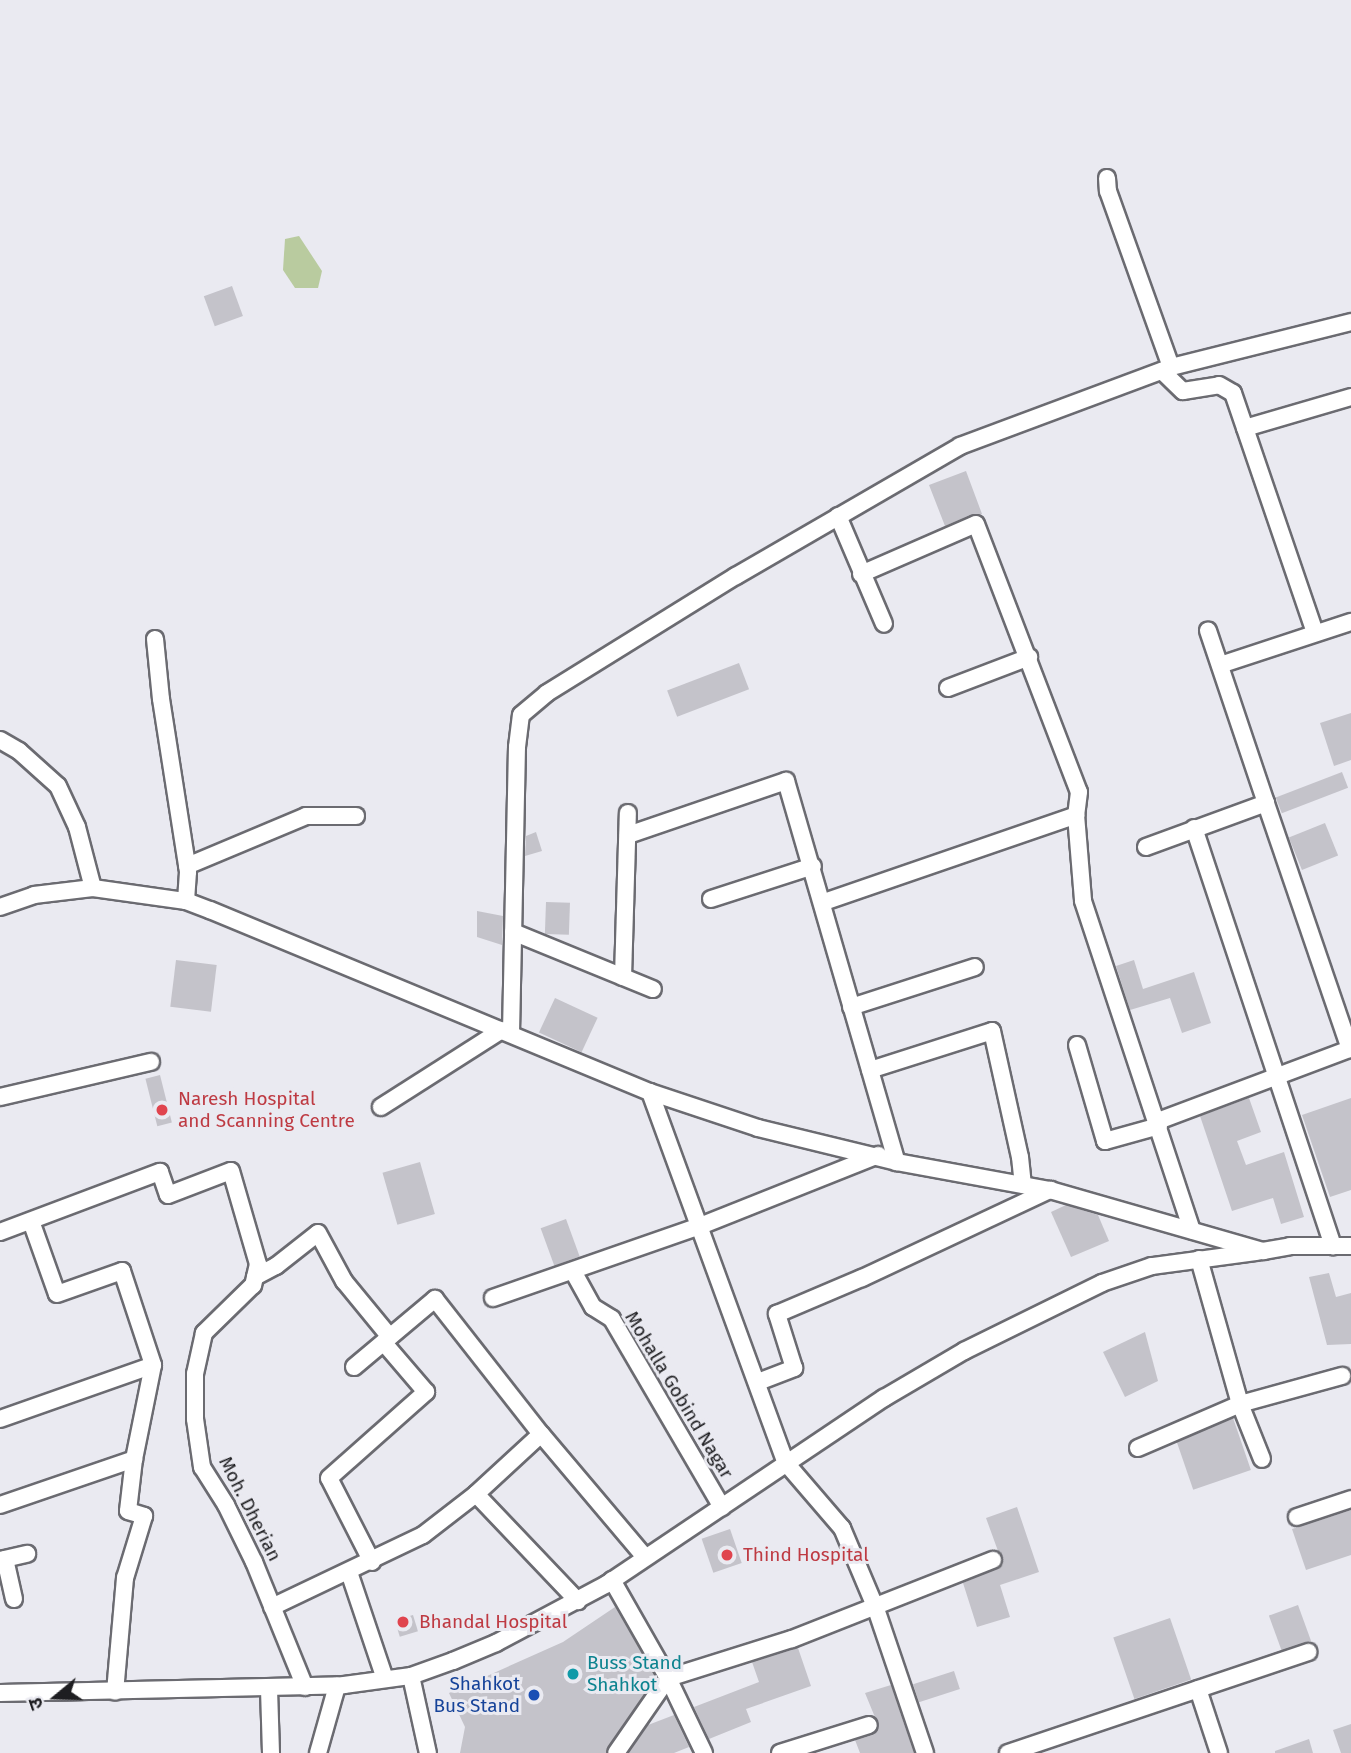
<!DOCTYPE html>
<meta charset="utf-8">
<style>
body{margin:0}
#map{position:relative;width:1351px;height:1753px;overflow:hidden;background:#eaeaf1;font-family:"Fira Sans","Noto Sans Devanagari",sans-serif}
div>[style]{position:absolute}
.green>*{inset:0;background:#b9cb9f}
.building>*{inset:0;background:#c4c3ca;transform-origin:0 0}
.roads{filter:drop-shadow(2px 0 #6b6b71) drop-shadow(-2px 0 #6b6b71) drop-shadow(0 2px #6b6b71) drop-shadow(0 -2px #6b6b71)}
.minor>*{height:16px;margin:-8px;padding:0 8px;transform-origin:8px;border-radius:8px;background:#fff}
.dots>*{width:19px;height:19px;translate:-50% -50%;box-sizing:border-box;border:4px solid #eaeaf1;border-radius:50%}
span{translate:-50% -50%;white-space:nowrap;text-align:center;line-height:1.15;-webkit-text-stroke:6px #eaeaf1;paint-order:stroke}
.health-label{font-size:19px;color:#be3a42}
.left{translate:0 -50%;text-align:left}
.street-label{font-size:19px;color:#1e1e21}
.culture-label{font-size:19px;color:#0d838f}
.transit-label{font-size:19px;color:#164399}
.right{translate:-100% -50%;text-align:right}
.north{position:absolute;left:21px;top:1662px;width:70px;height:70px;-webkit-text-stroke:5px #eaeaf1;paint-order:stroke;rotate:251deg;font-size:19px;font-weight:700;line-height:28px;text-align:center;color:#1e1e21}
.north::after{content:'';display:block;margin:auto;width:24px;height:32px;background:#1e1e21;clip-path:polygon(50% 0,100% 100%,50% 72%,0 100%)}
</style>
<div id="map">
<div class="green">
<div style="clip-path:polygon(299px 236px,322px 271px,318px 288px,295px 288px,283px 270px,285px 239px)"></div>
</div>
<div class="building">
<div style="left:232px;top:286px;width:32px;height:30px;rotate:70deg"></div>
<div style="clip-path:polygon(966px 471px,982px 514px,972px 514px,945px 526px,929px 485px)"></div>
<div style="left:739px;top:663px;width:28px;height:77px;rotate:69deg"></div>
<div style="clip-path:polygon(1351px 713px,1351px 760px,1334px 766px,1320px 723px)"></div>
<div style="left:1342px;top:772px;width:17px;height:71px;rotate:69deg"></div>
<div style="left:1325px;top:823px;width:35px;height:39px;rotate:68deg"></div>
<div style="clip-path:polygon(536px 832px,542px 851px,525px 856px,526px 836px)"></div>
<div style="left:546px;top:902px;width:24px;height:32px;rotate:2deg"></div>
<div style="clip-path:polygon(477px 911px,503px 916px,502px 945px,477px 937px)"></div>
<div style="left:176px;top:960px;width:41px;height:47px;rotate:7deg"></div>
<div style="clip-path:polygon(1134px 960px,1143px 989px,1194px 972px,1211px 1023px,1182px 1033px,1170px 998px,1130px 1010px,1116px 966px)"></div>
<div style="left:555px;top:998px;width:47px;height:38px;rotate:25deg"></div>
<div style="left:160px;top:1075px;width:49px;height:15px;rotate:76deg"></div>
<div style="clip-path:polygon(1249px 1098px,1261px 1132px,1237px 1141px,1246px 1165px,1284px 1152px,1304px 1217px,1281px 1224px,1273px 1198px,1232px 1211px,1200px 1116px)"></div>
<div style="clip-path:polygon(1351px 1098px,1351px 1190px,1330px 1197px,1302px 1115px)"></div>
<div style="left:420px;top:1162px;width:54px;height:39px;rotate:74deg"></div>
<div style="clip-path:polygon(1066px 1205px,1098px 1215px,1109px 1241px,1071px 1257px,1051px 1212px)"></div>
<div style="left:566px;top:1219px;width:40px;height:27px;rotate:70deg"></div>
<div style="clip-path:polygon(1329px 1273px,1336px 1297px,1351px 1293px,1351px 1344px,1327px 1345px,1309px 1277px)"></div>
<div style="clip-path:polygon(1145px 1332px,1158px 1381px,1125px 1397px,1103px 1352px)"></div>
<div style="left:1233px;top:1418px;width:55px;height:61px;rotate:71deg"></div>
<div style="clip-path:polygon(1017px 1507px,1039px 1572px,1000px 1585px,1010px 1617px,977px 1627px,963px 1583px,1003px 1565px,1003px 1557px,998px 1551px,986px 1518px)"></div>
<div style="clip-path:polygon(1351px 1510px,1351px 1555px,1306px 1570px,1292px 1529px)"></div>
<div style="left:730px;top:1529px;width:36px;height:30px;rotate:71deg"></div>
<div style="left:1298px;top:1605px;width:38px;height:31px;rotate:70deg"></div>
<div style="clip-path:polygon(615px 1607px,656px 1677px,606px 1753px,460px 1753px,465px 1727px,449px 1693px,563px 1642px)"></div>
<div style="left:413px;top:1615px;width:17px;height:19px;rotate:73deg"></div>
<div style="left:1170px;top:1618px;width:65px;height:60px;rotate:71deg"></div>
<div style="clip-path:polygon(798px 1648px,811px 1686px,746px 1709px,751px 1722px,709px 1739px,694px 1707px,759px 1682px,752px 1662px)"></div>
<div style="left:954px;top:1671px;width:19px;height:43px;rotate:72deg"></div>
<div style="clip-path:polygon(891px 1685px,914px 1753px,860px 1753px,855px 1740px,873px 1735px,879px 1727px,865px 1693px)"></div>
<div style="clip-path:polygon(674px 1715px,689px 1747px,674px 1753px,629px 1753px,648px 1725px)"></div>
<div style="clip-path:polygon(1351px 1724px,1351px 1753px,1341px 1753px,1333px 1730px)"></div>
<div style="clip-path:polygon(1309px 1739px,1313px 1753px,1275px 1753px,1275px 1751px)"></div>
</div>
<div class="roads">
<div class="minor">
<div style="left:1107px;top:178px;width:13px;rotate:86deg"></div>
<div style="left:1108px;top:191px;width:187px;rotate:70.3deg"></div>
<div style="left:1162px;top:371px;width:29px;rotate:44deg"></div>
<div style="left:1183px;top:391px;width:36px;rotate:-9deg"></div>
<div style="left:1219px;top:385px;width:16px;rotate:30deg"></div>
<div style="left:1233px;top:393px;width:254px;rotate:71.1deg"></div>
<div style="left:1245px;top:428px;width:110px;rotate:-16.3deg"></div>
<div style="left:838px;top:516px;width:117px;rotate:66.9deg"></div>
<div style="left:861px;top:574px;width:125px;rotate:-23.5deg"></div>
<div style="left:976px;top:524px;width:287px;rotate:69deg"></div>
<div style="left:1079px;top:792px;width:23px;rotate:97deg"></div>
<div style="left:1076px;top:815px;width:86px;rotate:85.3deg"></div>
<div style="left:1083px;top:901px;width:347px;rotate:71.7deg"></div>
<div style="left:155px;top:639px;width:60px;rotate:84.3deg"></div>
<div style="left:161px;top:699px;width:175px;rotate:81.1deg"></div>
<div style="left:188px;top:872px;width:29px;rotate:94deg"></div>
<div style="left:1220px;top:665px;width:138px;rotate:-18.2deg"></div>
<div style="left:948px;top:688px;width:87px;rotate:-20.9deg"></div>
<div style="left:0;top:740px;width:22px;rotate:30deg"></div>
<div style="left:19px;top:751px;width:52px;rotate:41.9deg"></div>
<div style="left:58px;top:786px;width:45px;rotate:65.1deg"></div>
<div style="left:77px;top:827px;width:63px;rotate:75.3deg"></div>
<div style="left:93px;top:888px;width:94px;rotate:8deg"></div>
<div style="left:186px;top:901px;width:26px;rotate:21deg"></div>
<div style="left:210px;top:910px;width:476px;rotate:22.5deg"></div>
<div style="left:650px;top:1092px;width:114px;rotate:18.4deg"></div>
<div style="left:758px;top:1128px;width:143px;rotate:13.7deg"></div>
<div style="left:897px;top:1162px;width:156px;rotate:10.4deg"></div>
<div style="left:1050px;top:1190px;width:222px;rotate:16deg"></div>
<div style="left:1263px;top:1251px;width:27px;rotate:-10deg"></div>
<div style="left:1290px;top:1246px;width:61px"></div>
<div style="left:1194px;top:828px;width:441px;rotate:71.6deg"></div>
<div style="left:628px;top:835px;width:167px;rotate:-18.9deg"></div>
<div style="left:786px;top:781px;width:397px;rotate:73.8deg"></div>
<div style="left:1146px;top:847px;width:128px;rotate:-20.1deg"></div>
<div style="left:1266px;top:803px;width:182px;rotate:-108.6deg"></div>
<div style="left:187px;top:866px;width:129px;rotate:-22.8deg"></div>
<div style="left:306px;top:816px;width:50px"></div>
<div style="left:711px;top:899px;width:107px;rotate:-17.9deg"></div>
<div style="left:824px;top:902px;width:267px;rotate:-19deg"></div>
<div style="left:0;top:907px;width:36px;rotate:-19deg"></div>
<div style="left:34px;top:895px;width:59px;rotate:-6.8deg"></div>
<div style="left:513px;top:932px;width:151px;rotate:22.2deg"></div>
<div style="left:623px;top:977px;width:164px;rotate:-88.3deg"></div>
<div style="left:851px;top:1007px;width:130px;rotate:-17.9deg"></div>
<div style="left:511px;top:1033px;width:286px;rotate:-88.8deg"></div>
<div style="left:517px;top:747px;width:32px;rotate:-83deg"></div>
<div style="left:521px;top:715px;width:34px;rotate:-40deg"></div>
<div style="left:547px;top:693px;width:222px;rotate:-31.8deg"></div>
<div style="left:736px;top:576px;width:259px;rotate:-30.1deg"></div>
<div style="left:960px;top:446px;width:225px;rotate:-20.5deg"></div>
<div style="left:1171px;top:367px;width:186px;rotate:-14deg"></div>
<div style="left:1077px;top:1045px;width:100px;rotate:73.7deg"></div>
<div style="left:1105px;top:1141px;width:56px;rotate:-15.5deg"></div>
<div style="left:870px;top:1070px;width:128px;rotate:-17.7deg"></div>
<div style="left:992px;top:1031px;width:129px;rotate:77.5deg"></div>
<div style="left:1020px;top:1157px;width:28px;rotate:84deg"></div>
<div style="left:650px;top:1092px;width:395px;rotate:69.9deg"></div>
<div style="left:786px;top:1463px;width:86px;rotate:49.3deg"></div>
<div style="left:842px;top:1528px;width:85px;rotate:67.1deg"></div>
<div style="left:875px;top:1606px;width:155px;rotate:71.2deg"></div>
<div style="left:0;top:1097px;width:155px;rotate:-13.1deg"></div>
<div style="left:381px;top:1107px;width:143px;rotate:-32.5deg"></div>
<div style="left:1158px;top:1121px;width:205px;rotate:-20.6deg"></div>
<div style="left:1350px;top:1049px;width:260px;rotate:-108.9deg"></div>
<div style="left:31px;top:1221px;width:77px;rotate:70.4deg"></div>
<div style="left:57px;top:1294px;width:69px;rotate:-19.5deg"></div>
<div style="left:122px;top:1271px;width:99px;rotate:71.7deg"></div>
<div style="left:153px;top:1365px;width:96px;rotate:101.4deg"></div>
<div style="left:134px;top:1459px;width:52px;rotate:96.6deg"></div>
<div style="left:128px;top:1511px;width:17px;rotate:17deg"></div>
<div style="left:144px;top:1516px;width:65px;rotate:107deg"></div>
<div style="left:125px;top:1578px;width:114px;rotate:95deg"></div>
<div style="left:0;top:1232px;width:171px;rotate:-20.6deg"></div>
<div style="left:160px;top:1172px;width:24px;rotate:71deg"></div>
<div style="left:168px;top:1195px;width:67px;rotate:-20.9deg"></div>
<div style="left:231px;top:1171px;width:97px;rotate:73.8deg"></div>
<div style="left:258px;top:1264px;width:22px;rotate:103deg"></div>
<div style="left:253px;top:1285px;width:69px;rotate:135.6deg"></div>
<div style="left:204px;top:1333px;width:42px;rotate:102.4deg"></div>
<div style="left:195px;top:1374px;width:45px;rotate:90deg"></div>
<div style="left:195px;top:1419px;width:49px;rotate:81.7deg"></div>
<div style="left:202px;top:1467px;width:45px;rotate:57.7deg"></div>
<div style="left:226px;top:1505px;width:64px;rotate:63.8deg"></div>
<div style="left:254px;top:1562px;width:135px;rotate:67.8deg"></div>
<div style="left:1199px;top:1259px;width:151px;rotate:74.2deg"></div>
<div style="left:1240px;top:1404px;width:59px;rotate:68.2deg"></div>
<div style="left:574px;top:1273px;width:39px;rotate:61deg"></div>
<div style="left:593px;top:1307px;width:22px;rotate:32deg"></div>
<div style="left:612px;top:1319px;width:218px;rotate:59.7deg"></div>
<div style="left:255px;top:1277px;width:24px;rotate:-28deg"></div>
<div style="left:276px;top:1266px;width:53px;rotate:-38.2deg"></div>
<div style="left:318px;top:1233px;width:55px;rotate:61.6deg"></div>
<div style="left:344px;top:1281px;width:72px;rotate:50.6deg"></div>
<div style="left:493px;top:1298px;width:219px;rotate:-19.2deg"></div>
<div style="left:700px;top:1226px;width:192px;rotate:-21.7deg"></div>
<div style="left:354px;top:1367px;width:106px;rotate:-40deg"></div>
<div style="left:435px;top:1299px;width:172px;rotate:51.9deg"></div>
<div style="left:541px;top:1434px;width:161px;rotate:49.8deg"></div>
<div style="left:758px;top:1382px;width:39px;rotate:-21deg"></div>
<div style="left:794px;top:1368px;width:57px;rotate:-107.5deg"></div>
<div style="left:777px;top:1314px;width:92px;rotate:-23deg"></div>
<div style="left:862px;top:1278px;width:208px;rotate:-25.1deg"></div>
<div style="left:0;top:1419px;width:162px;rotate:-19.4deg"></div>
<div style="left:1138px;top:1448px;width:111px;rotate:-23.3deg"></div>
<div style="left:1240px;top:1404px;width:106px;rotate:-15.4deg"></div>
<div style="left:476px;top:1494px;width:148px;rotate:46.4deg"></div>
<div style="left:0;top:1505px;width:142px;rotate:-18.9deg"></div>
<div style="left:1297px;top:1517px;width:57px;rotate:-18.4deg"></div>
<div style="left:5px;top:1559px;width:41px;rotate:77.3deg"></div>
<div style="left:0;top:1560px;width:28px;rotate:-13deg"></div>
<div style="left:372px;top:1562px;width:94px;rotate:-117.1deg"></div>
<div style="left:329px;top:1478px;width:130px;rotate:-41.6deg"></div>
<div style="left:426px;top:1392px;width:65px;rotate:-130.6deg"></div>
<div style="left:349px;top:1572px;width:113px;rotate:71.4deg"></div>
<div style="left:612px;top:1580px;width:113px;rotate:60.3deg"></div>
<div style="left:668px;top:1678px;width:91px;rotate:124.7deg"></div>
<div style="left:272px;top:1607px;width:167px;rotate:-25.5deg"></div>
<div style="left:423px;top:1535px;width:67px;rotate:-37.7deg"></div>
<div style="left:476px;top:1494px;width:88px;rotate:-42.7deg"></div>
<div style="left:411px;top:1676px;width:79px;rotate:77.6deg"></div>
<div style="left:269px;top:1689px;width:64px;rotate:88.2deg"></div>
<div style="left:1198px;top:1689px;width:67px;rotate:71.8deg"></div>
<div style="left:0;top:1693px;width:344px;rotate:-1.3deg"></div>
<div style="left:344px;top:1685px;width:68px;rotate:-7.7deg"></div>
<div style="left:411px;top:1676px;width:45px;rotate:-19.7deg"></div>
<div style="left:453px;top:1661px;width:47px;rotate:-22.7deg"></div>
<div style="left:496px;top:1643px;width:126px;rotate:-28deg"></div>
<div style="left:607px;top:1584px;width:334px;rotate:-33.9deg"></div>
<div style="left:884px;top:1398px;width:93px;rotate:-30.4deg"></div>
<div style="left:964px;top:1351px;width:154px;rotate:-26.2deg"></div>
<div style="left:1102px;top:1283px;width:53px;rotate:-18.8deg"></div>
<div style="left:1152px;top:1266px;width:106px;rotate:-7.6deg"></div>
<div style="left:318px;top:1753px;width:70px;rotate:-74.2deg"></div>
<div style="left:704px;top:1753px;width:83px;rotate:-115.6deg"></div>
<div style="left:668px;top:1678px;width:130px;rotate:-17.5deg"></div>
<div style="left:792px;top:1639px;width:216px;rotate:-21.5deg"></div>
<div style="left:780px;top:1753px;width:93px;rotate:-17.5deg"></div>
<div style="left:1008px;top:1753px;width:317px;rotate:-18.6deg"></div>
</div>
</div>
<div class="dots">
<div style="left:162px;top:1110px;background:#e0444e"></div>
<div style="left:727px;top:1555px;background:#e0444e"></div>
<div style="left:403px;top:1622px;background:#e0444e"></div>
<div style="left:573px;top:1674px;background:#0f9aa8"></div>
<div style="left:534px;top:1695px;background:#1a4fb4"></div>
</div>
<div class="health-label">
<span class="left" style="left:178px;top:1110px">Naresh Hospital<br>and Scanning Centre</span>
<span class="left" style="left:743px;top:1555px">Thind Hospital</span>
<span class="left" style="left:419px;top:1622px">Bhandal Hospital</span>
</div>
<div class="street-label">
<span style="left:679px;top:1395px;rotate:59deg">Mohalla Gobind Nagar</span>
<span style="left:250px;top:1509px;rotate:63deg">Moh. Dherian</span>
</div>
<div class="culture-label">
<span class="left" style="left:587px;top:1674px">Buss Stand<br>Shahkot</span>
</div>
<div class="transit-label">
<span class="right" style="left:520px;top:1695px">Shahkot<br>Bus Stand</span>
</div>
<div class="north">उ</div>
</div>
